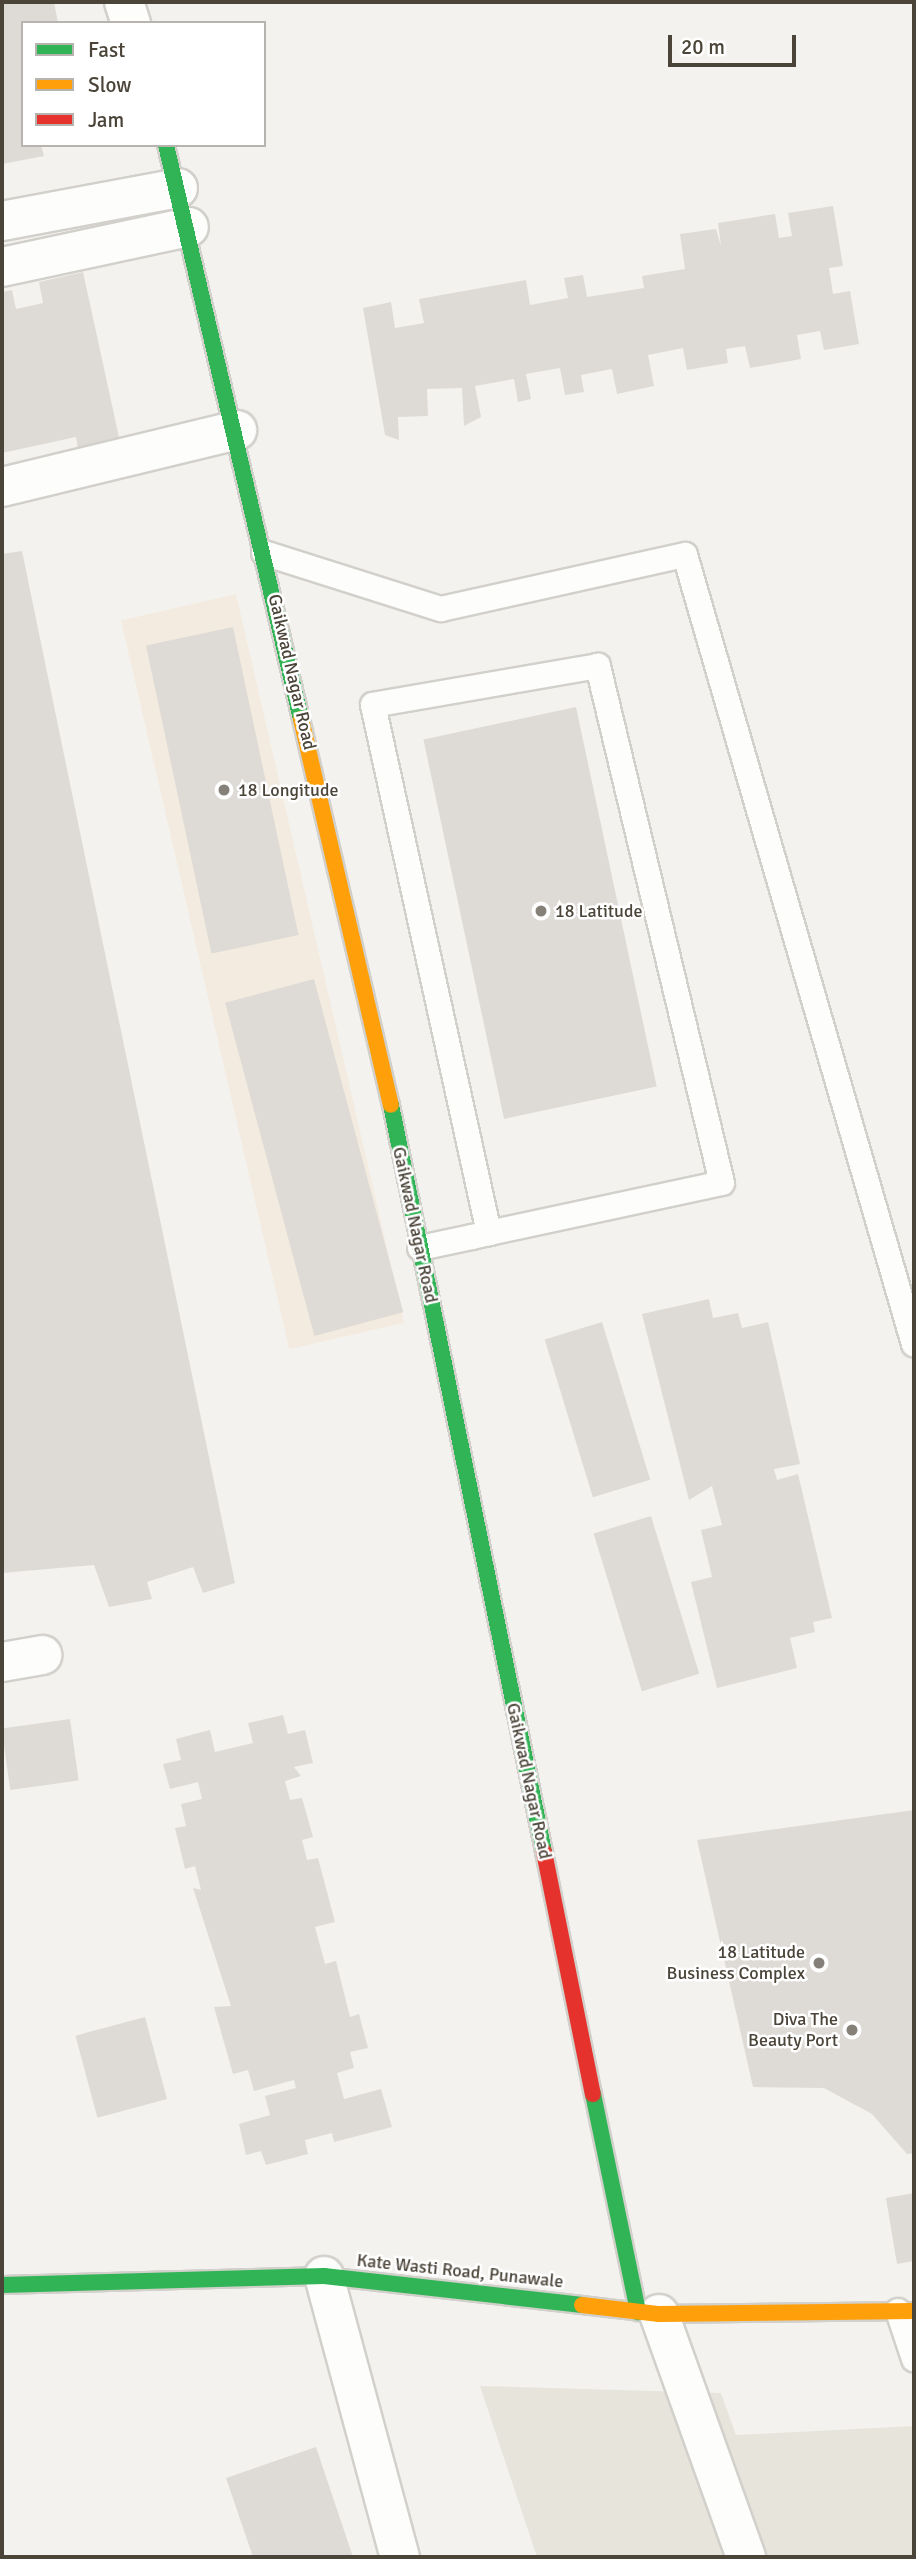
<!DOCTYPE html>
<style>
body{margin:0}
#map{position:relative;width:916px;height:2559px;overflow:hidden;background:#f4f2ee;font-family:Signika,sans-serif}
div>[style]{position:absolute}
.residential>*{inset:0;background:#e7e4dc}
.commercial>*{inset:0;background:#f3ebdf;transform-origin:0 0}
.building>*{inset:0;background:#dedbd6;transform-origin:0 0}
.roads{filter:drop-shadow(2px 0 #d2d0cb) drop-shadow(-2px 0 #d2d0cb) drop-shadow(0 2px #d2d0cb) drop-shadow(0 -2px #d2d0cb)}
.lane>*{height:24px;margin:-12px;padding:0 12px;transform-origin:12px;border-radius:12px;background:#fdfdfc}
.street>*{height:38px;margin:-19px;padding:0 19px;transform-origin:19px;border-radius:19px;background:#fdfdfc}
.fast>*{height:16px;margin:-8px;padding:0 8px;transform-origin:8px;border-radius:8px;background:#30b455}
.slow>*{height:16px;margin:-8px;padding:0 8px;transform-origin:8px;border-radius:8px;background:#ff9f0a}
.jam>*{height:16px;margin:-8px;padding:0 8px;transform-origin:8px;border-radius:8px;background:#e5322d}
.dots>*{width:19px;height:19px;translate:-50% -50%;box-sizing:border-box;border:4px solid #fff;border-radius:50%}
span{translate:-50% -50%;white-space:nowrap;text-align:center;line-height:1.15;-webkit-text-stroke:5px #fff;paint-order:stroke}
.street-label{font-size:18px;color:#4b4439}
.poi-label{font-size:18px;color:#4b4439}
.left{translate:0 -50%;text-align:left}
.right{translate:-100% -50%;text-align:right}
.frame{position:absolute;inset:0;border:4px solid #4b4439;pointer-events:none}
.legend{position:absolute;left:21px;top:21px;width:245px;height:126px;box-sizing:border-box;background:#fff;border:2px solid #b7b4b0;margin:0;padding:9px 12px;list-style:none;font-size:21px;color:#4b4439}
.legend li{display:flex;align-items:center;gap:14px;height:35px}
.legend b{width:35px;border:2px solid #b7b4b0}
.scale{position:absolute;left:668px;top:35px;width:128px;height:32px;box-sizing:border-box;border:4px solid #4b4439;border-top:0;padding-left:9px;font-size:21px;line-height:24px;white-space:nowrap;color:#4b4439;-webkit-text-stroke:5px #fff;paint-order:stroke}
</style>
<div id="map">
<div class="residential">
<div style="clip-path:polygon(480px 2386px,721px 2393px,736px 2435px,914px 2426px,914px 2557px,537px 2557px)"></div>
</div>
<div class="commercial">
<div style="left:236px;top:594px;width:748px;height:118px;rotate:77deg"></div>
</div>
<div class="building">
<div style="clip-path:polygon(2px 2px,54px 2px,58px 23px,23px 23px,23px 145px,41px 145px,44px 156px,2px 164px)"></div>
<div style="clip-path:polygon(833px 206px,843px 266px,829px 268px,833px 294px,850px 291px,859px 344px,824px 350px,820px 331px,797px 335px,801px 359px,750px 368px,745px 346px,726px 349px,728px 363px,687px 370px,683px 348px,648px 355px,654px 386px,617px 394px,612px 369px,581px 375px,584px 392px,565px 395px,560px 368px,526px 374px,531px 399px,518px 402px,514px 379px,475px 386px,481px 417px,464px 426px,462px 388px,427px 389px,428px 416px,398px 417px,399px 440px,385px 435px,363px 308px,391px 302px,395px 328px,424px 323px,419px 299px,526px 280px,530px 305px,568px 298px,564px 278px,583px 275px,587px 297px,644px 288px,642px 276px,685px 269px,680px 234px,716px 229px,721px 246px,718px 223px,775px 214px,779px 238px,792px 236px,788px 213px)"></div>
<div style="clip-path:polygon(83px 272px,122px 451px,80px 460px,76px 437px,2px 453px,2px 292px,12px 290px,16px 309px,43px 303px,39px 282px)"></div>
<div style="clip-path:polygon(22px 551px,235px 1583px,203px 1593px,193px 1567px,147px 1582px,152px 1599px,109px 1607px,94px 1565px,2px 1573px,2px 554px)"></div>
<div style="left:233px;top:627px;width:315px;height:89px;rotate:78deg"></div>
<div style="left:576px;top:707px;width:388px;height:156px;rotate:78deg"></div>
<div style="left:314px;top:979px;width:345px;height:92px;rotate:75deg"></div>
<div style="clip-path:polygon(709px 1299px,713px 1318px,738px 1313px,742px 1328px,768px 1322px,800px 1464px,774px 1469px,777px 1480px,798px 1474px,832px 1618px,813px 1622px,815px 1632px,790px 1638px,797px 1668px,717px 1688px,691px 1582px,712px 1577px,701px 1530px,722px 1525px,712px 1486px,689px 1500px,642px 1314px)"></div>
<div style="left:602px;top:1322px;width:165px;height:60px;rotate:73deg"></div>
<div style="left:651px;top:1516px;width:165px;height:60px;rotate:73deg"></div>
<div style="clip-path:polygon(283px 1715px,288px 1734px,305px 1730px,313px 1763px,294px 1767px,301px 1776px,285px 1781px,290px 1800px,302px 1798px,313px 1837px,302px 1840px,307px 1860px,318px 1858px,335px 1922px,315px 1927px,325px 1964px,336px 1961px,350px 2017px,359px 2014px,368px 2048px,350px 2052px,354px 2068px,337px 2073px,344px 2099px,381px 2089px,392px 2127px,334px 2142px,332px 2133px,305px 2140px,308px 2154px,266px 2165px,261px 2151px,246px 2155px,239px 2124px,270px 2115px,265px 2096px,296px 2088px,294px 2080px,254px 2091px,248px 2070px,233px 2074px,214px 2007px,231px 2006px,193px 1888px,201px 1890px,195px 1866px,185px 1869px,175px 1828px,186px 1826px,181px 1804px,202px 1799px,198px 1782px,170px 1789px,163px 1764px,181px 1760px,176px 1739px,210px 1730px,215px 1752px,253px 1743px,248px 1723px)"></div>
<div style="left:70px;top:1719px;width:62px;height:69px;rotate:82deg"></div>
<div style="clip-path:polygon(914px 1810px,914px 2153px,907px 2154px,872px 2114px,824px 2088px,753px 2087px,697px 1840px)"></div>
<div style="left:145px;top:2017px;width:85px;height:72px;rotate:75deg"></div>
<div style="clip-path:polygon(914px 2193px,914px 2261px,897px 2264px,886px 2198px)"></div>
<div style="clip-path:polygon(316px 2447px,353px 2557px,253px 2557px,226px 2478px)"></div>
</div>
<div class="roads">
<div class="lane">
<div style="left:264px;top:553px;width:186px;rotate:17.6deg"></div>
<div style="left:441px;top:609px;width:250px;rotate:-12.5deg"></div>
<div style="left:685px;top:555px;width:822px;rotate:73.82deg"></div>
<div style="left:420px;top:1248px;width:53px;rotate:-11.9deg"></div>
<div style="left:472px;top:1237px;width:17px;rotate:-13deg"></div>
<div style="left:489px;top:1233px;width:238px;rotate:-12.1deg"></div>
<div style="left:722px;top:1183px;width:532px;rotate:-103.49deg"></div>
<div style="left:598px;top:666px;width:228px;rotate:170.2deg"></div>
<div style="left:373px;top:705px;width:541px;rotate:77.61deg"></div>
<div style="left:898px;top:2311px;width:51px;rotate:71.6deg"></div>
</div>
<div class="street">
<div style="left:124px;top:2px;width:22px;rotate:72deg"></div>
<div style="left:2px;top:221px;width:179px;rotate:-10.6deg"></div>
<div style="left:2px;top:267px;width:191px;rotate:-12.1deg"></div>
<div style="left:2px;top:487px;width:242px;rotate:-13.6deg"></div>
<div style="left:2px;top:1662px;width:41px;rotate:-9.9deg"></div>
<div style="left:324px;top:2276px;width:291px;rotate:74.9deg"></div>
<div style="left:659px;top:2314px;width:258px;rotate:70.3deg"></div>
</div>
<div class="fast">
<div style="left:166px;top:145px;width:590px;rotate:76.77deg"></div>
<div style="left:391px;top:1105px;width:763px;rotate:78.42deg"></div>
<div style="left:593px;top:2094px;width:223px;rotate:78.3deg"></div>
<div style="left:2px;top:2285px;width:322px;rotate:-1.6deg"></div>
<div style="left:324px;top:2276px;width:260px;rotate:6.4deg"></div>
</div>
<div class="slow">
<div style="left:301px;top:719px;width:396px;rotate:76.9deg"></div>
<div style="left:582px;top:2305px;width:78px;rotate:6.7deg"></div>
<div style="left:659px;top:2314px;width:255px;rotate:-0.7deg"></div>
</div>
<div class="jam">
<div style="left:544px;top:1852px;width:247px;rotate:78.6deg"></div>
</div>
</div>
<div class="dots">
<div style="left:224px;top:790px;background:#868178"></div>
<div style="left:541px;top:911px;background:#868178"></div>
<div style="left:819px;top:1963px;background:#868178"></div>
<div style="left:852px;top:2030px;background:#868178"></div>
</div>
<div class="street-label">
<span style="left:292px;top:672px;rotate:77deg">Gaikwad Nagar Road</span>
<span style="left:415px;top:1225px;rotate:78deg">Gaikwad Nagar Road</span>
<span style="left:529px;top:1781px;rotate:78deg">Gaikwad Nagar Road</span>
<span style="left:460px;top:2271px;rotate:6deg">Kate Wasti Road, Punawale</span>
</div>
<div class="poi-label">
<span class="left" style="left:238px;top:790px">18 Longitude</span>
<span class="left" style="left:555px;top:911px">18 Latitude</span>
<span class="right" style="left:805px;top:1963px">18 Latitude<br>Business Complex</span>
<span class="right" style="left:838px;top:2030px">Diva The<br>Beauty Port</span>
</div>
<div class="frame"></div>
<ul class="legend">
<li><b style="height:9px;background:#30b455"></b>Fast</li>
<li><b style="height:9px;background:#ff9f0a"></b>Slow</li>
<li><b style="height:9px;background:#e5322d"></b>Jam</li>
</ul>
<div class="scale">20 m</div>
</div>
